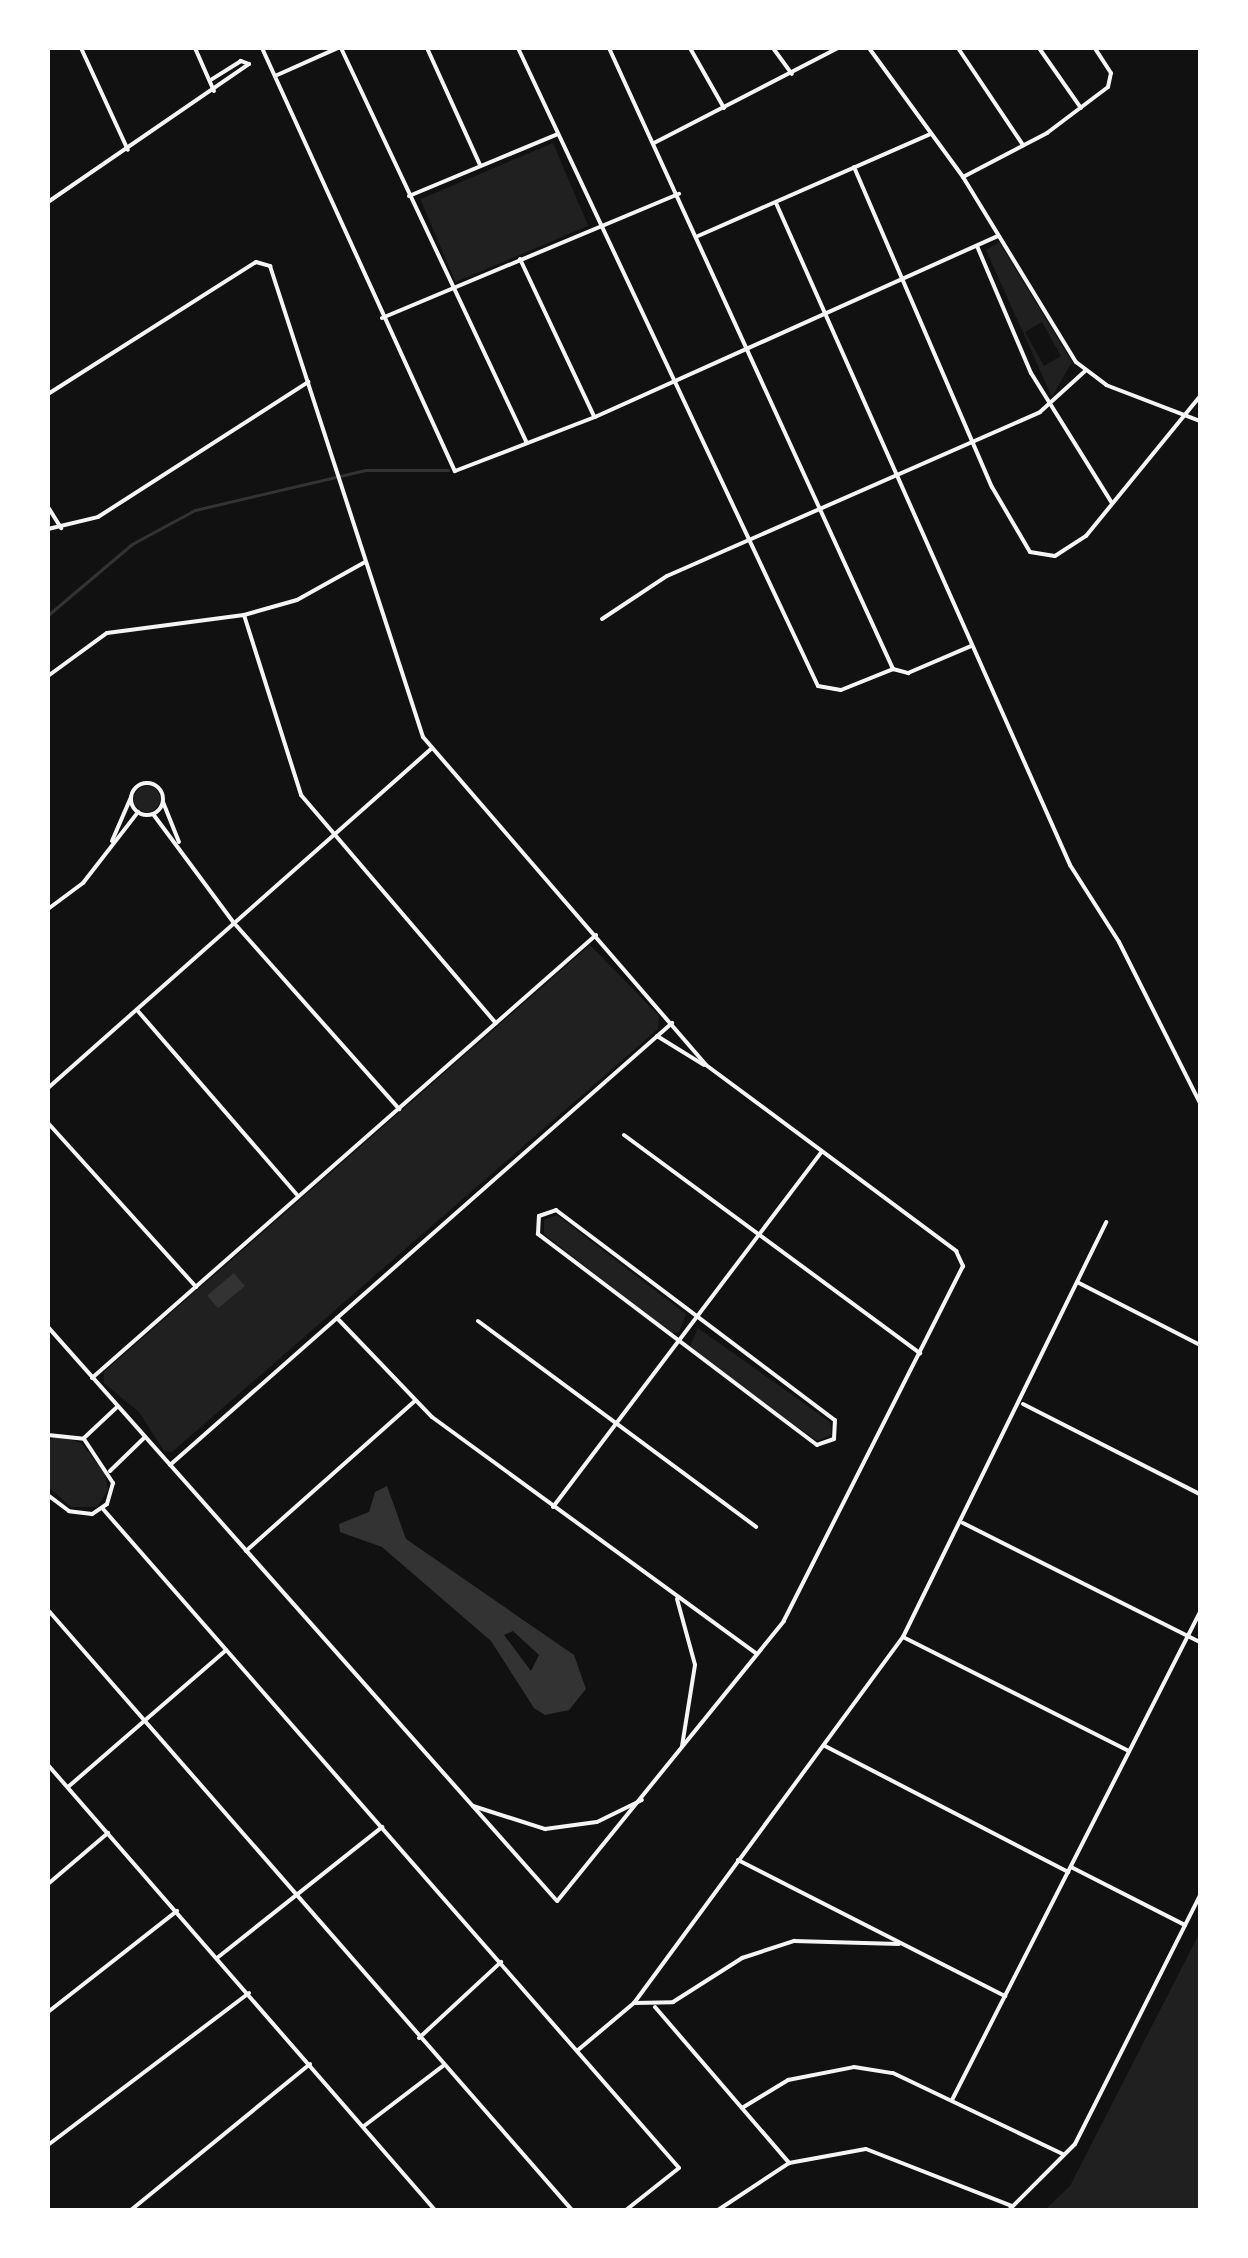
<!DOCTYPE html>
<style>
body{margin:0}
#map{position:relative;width:1248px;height:2258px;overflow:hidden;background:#111;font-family:Karla,sans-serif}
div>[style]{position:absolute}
.green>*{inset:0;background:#202020;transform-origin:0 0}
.round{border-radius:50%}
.water>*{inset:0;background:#333;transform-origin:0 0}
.stream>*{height:3px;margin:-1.5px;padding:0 1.5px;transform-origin:1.5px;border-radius:1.5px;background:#333}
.minor>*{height:4px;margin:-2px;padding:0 2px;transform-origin:2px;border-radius:2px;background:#f5f5f5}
.minor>.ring{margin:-2px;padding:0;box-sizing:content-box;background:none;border:4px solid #f5f5f5;border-radius:50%}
span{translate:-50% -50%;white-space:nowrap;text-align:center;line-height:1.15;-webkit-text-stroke:7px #fff;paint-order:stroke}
.frame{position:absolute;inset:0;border:50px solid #fff;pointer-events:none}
</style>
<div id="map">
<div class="green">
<div style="left:553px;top:143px;width:90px;height:144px;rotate:67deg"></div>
<div style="clip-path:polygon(evenodd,999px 242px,1072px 362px,1052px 397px,986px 250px,999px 242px,1042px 322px,1061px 356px,1044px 366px,1025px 332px,1042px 322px)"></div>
<div class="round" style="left:134px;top:786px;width:26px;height:26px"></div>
<div style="clip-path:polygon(590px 945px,659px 1016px,658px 1029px,172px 1452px,164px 1451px,139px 1412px,104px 1383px,104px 1372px)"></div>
<div style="clip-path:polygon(557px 1215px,686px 1314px,679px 1332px,671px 1333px,544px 1234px,544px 1220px)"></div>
<div style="clip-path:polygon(698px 1328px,830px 1422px,831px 1435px,817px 1441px,689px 1349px)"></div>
<div style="clip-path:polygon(58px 1436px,81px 1443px,105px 1473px,108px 1490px,97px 1507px,71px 1507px,48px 1487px,48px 1441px)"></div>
<div style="clip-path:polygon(1200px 1932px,1200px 2210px,1045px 2210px,1070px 2186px)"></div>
</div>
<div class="water">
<div style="left:234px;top:1273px;width:17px;height:35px;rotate:50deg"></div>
<div style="clip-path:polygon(evenodd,387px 1486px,406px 1539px,574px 1655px,586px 1689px,569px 1710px,545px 1715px,534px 1708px,491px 1641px,382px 1547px,340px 1532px,339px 1524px,369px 1512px,375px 1492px,387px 1486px,513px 1631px,539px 1655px,531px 1671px,504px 1635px,513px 1631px)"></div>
</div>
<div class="stream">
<div style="left:48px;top:615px;width:110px;rotate:-40.2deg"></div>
<div style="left:132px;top:544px;width:72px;rotate:-28.4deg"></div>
<div style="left:195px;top:510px;width:175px;rotate:-13.2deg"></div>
<div style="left:365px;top:470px;width:83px"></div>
</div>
<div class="minor">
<div style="left:81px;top:48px;width:112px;rotate:65.3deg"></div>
<div style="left:195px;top:48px;width:47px;rotate:66.2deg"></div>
<div style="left:262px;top:48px;width:465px;rotate:65.5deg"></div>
<div style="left:455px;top:471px;width:150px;rotate:-21.1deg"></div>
<div style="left:595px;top:417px;width:442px;rotate:-24.2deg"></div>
<div style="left:341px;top:48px;width:435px;rotate:64.8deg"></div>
<div style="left:427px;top:48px;width:128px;rotate:65.6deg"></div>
<div style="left:518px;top:48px;width:705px;rotate:64.82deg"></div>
<div style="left:818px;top:686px;width:23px;rotate:10deg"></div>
<div style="left:841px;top:690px;width:56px;rotate:-22deg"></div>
<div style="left:609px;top:48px;width:683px;rotate:65.42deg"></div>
<div style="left:893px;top:669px;width:16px;rotate:15deg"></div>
<div style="left:908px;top:673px;width:69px;rotate:-23.2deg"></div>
<div style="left:690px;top:48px;width:69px;rotate:60.5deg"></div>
<div style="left:773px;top:48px;width:32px;rotate:54deg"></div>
<div style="left:869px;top:48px;width:160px;rotate:53.9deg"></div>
<div style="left:963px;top:177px;width:217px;rotate:58.6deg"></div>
<div style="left:1076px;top:362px;width:38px;rotate:37deg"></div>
<div style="left:1106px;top:385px;width:101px;rotate:21deg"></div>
<div style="left:958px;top:48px;width:117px;rotate:56.2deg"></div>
<div style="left:1039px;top:48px;width:73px;rotate:55deg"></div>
<div style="left:275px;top:76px;width:69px;rotate:-24deg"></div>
<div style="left:654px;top:143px;width:207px;rotate:-27.3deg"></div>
<div style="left:854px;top:167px;width:348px;rotate:66.7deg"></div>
<div style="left:992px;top:487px;width:75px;rotate:59.7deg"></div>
<div style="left:1030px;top:552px;width:25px;rotate:9deg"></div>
<div style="left:1055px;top:556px;width:37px;rotate:-33deg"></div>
<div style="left:1086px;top:536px;width:181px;rotate:-50.8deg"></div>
<div style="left:963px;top:177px;width:95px;rotate:-27.6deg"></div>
<div style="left:1047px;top:133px;width:76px;rotate:-37deg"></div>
<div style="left:1108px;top:87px;width:14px;rotate:-78deg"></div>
<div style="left:1111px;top:73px;width:30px;rotate:-123deg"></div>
<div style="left:409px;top:196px;width:161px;rotate:-22.6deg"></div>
<div style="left:48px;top:202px;width:244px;rotate:-34.5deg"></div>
<div style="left:249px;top:64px;width:9px;rotate:-159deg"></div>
<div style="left:241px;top:61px;width:36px;rotate:148deg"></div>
<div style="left:776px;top:203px;width:724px;rotate:66.05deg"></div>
<div style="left:1070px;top:865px;width:91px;rotate:57.5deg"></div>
<div style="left:1119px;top:942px;width:180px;rotate:63.3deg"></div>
<div style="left:698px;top:236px;width:253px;rotate:-23.7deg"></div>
<div style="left:977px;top:246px;width:138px;rotate:67deg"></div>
<div style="left:1031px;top:373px;width:153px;rotate:58.1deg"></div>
<div style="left:520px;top:259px;width:174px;rotate:64.8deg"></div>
<div style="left:382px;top:318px;width:322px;rotate:-22.7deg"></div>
<div style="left:48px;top:394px;width:246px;rotate:-32.4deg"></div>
<div style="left:256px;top:262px;width:15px;rotate:16deg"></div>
<div style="left:270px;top:266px;width:495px;rotate:72deg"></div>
<div style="left:423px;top:737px;width:433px;rotate:49.2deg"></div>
<div style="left:706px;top:1065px;width:312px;rotate:36.6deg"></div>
<div style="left:956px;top:1251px;width:17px;rotate:65deg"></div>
<div style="left:963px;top:1266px;width:398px;rotate:116.8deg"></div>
<div style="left:784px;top:1621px;width:360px;rotate:129deg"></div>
<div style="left:557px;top:1901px;width:767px;rotate:-131.57deg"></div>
<div style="left:48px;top:507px;width:25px;rotate:58deg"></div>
<div style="left:48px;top:529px;width:51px;rotate:-13.5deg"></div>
<div style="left:98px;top:517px;width:250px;rotate:-32.7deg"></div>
<div style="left:244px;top:615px;width:189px;rotate:72.4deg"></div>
<div style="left:301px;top:795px;width:300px;rotate:49.5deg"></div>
<div style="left:602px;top:619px;width:78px;rotate:-33.5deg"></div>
<div style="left:667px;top:576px;width:407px;rotate:-23.7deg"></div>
<div style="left:1040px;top:412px;width:61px;rotate:-42.3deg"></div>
<div style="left:48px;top:676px;width:73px;rotate:-36.1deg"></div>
<div style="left:107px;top:633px;width:138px;rotate:-7.5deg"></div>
<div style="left:244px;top:615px;width:55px;rotate:-15.8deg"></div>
<div style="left:297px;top:600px;width:78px;rotate:-29.2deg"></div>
<div class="ring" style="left:131px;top:783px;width:28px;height:28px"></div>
<div style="left:163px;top:802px;width:43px;rotate:68.2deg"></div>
<div style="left:153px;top:814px;width:136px;rotate:53.4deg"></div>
<div style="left:234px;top:923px;width:249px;rotate:48.4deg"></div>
<div style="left:112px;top:841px;width:48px;rotate:-66.6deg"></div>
<div style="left:48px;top:909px;width:44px;rotate:-36.6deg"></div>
<div style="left:83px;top:883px;width:90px;rotate:-52.2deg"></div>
<div style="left:137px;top:1010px;width:246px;rotate:49.1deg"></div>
<div style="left:657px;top:1036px;width:55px;rotate:31.7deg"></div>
<div style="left:48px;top:1088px;width:511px;rotate:-41.51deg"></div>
<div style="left:48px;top:1123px;width:221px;rotate:47.9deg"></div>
<div style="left:624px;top:1135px;width:368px;rotate:36.4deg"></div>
<div style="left:556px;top:1210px;width:349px;rotate:37deg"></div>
<div style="left:835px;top:1420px;width:19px;rotate:93deg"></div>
<div style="left:834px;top:1439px;width:18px;rotate:161deg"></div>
<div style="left:817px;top:1445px;width:350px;rotate:-142.9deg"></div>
<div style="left:538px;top:1234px;width:18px;rotate:-87deg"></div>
<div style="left:539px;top:1216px;width:18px;rotate:-19deg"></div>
<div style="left:1079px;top:1283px;width:136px;rotate:27.1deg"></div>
<div style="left:337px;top:1318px;width:137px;rotate:46.2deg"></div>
<div style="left:432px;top:1417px;width:402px;rotate:36.1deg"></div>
<div style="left:478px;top:1321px;width:346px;rotate:36.5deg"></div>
<div style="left:92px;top:1378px;width:671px;rotate:-41.31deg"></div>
<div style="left:1023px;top:1404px;width:199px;rotate:27deg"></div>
<div style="left:48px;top:1435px;width:36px;rotate:6deg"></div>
<div style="left:84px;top:1439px;width:53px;rotate:56.6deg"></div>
<div style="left:113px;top:1483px;width:22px;rotate:106deg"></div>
<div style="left:107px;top:1504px;width:18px;rotate:146deg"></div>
<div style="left:92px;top:1514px;width:23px;rotate:-173deg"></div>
<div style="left:69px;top:1511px;width:26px;rotate:-143deg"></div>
<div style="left:84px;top:1438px;width:45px;rotate:-43.2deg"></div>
<div style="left:170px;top:1465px;width:669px;rotate:-41.36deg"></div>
<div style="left:110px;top:1471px;width:47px;rotate:-44.1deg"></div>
<div style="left:553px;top:1507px;width:444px;rotate:-52.9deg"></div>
<div style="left:103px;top:1509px;width:875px;rotate:48.84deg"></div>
<div style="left:679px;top:2168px;width:68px;rotate:141.6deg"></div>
<div style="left:963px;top:1523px;width:265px;rotate:26.7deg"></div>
<div style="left:246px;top:1551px;width:225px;rotate:-41.6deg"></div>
<div style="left:677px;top:1599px;width:68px;rotate:74.7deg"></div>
<div style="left:695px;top:1665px;width:82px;rotate:99.1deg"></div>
<div style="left:48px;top:1610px;width:797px;rotate:48.87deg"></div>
<div style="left:903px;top:1637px;width:253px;rotate:26.8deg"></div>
<div style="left:825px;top:1746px;width:274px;rotate:27.4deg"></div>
<div style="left:48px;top:1765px;width:590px;rotate:48.99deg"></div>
<div style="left:68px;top:1787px;width:209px;rotate:-40.9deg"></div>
<div style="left:473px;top:1806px;width:76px;rotate:17.7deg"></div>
<div style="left:545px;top:1829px;width:52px;rotate:-7.7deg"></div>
<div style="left:597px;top:1822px;width:50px;rotate:-26.1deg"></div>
<div style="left:738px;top:1860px;width:300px;rotate:27deg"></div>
<div style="left:1071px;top:1867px;width:128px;rotate:27deg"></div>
<div style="left:48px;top:1884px;width:79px;rotate:-40.4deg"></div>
<div style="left:217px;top:1958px;width:211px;rotate:-38.4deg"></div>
<div style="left:634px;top:2003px;width:39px;rotate:-1deg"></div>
<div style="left:673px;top:2002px;width:82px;rotate:-32.5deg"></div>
<div style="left:742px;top:1958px;width:55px;rotate:-18.1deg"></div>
<div style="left:794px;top:1941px;width:105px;rotate:1.6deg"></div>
<div style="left:655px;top:2007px;width:206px;rotate:49.3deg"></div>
<div style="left:48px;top:2012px;width:164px;rotate:-38.1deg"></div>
<div style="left:419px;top:2038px;width:112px;rotate:-42.8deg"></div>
<div style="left:578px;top:2050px;width:73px;rotate:-40deg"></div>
<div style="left:634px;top:2003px;width:454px;rotate:-53.7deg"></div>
<div style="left:903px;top:1637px;width:462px;rotate:-63.9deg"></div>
<div style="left:952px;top:2100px;width:547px;rotate:-63.06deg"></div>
<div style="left:742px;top:2108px;width:54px;rotate:-31.3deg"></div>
<div style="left:788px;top:2080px;width:67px;rotate:-11.1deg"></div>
<div style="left:854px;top:2067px;width:39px;rotate:9deg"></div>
<div style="left:893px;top:2073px;width:188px;rotate:25.5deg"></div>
<div style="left:364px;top:2126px;width:101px;rotate:-37.3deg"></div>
<div style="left:48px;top:2145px;width:252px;rotate:-37.1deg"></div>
<div style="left:131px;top:2210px;width:231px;rotate:-39.2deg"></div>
<div style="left:718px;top:2210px;width:85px;rotate:-33.5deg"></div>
<div style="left:789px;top:2163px;width:78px;rotate:-10.3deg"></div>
<div style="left:866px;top:2149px;width:157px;rotate:21.3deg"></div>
<div style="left:1009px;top:2210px;width:93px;rotate:-45deg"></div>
<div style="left:1075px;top:2144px;width:278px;rotate:-63.3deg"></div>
</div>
<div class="frame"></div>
</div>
